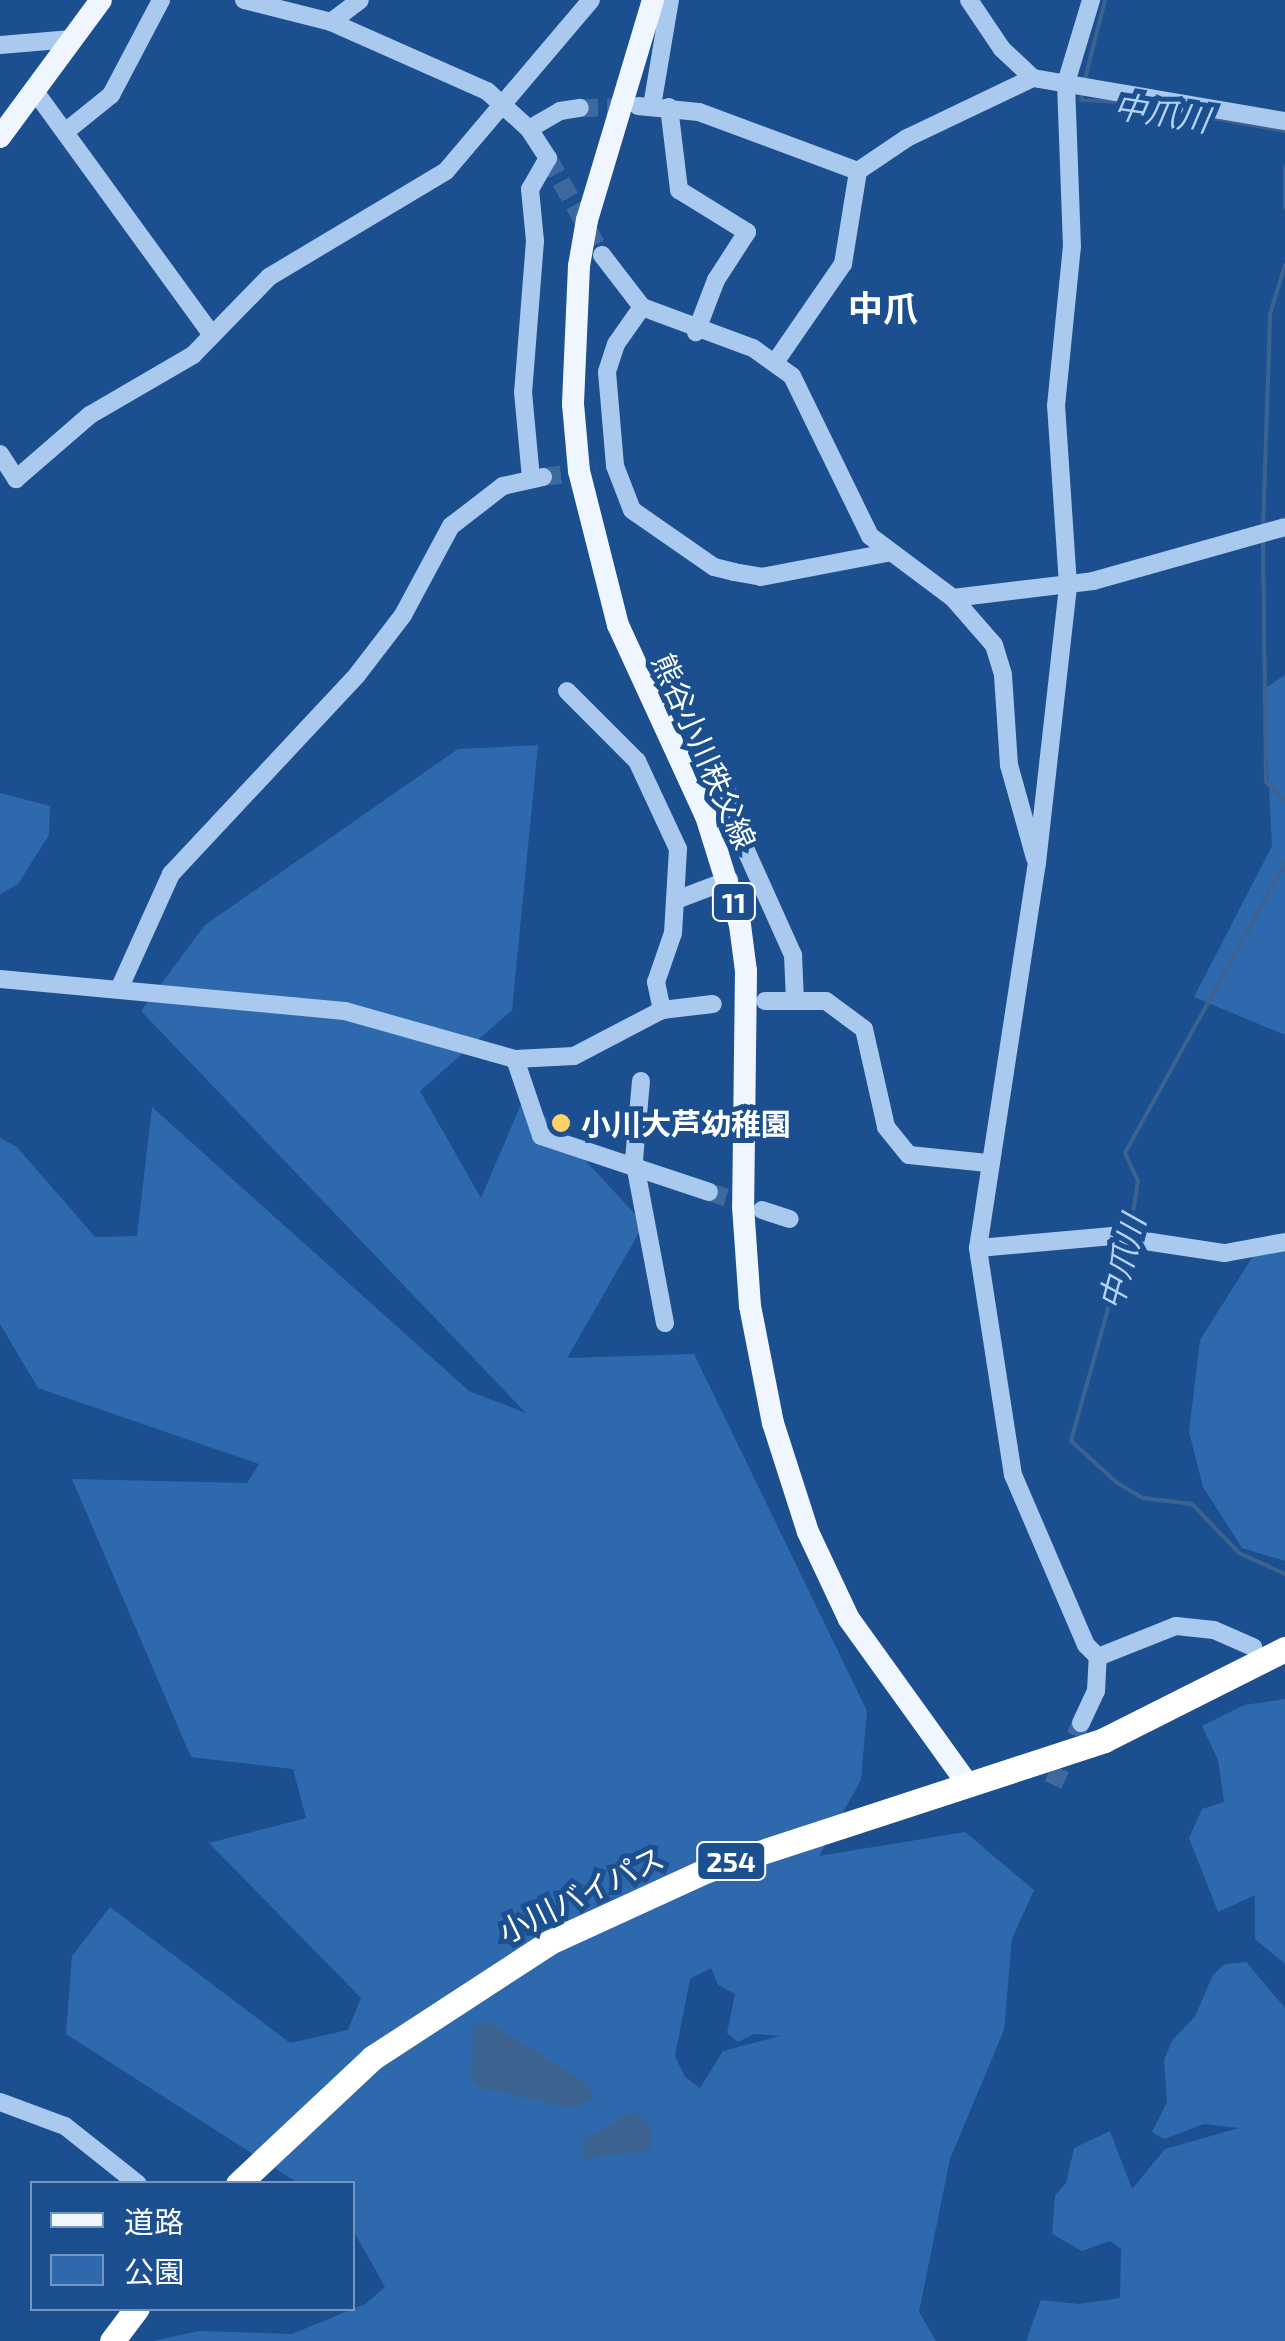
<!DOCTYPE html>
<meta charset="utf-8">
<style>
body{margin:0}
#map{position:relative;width:1285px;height:2341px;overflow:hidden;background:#1b4f8f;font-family:"Exo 2","Noto Sans JP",sans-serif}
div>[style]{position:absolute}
.green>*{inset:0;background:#2e69ad}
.water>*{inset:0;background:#3c6290}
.stream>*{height:4px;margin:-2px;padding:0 2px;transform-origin:2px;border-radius:2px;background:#3c6290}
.minor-tunnel>*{height:18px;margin-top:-9px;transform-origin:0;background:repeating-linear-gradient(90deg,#3d69a0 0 18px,transparent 0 27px)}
.minor>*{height:18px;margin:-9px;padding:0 9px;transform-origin:9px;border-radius:9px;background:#a9c9ee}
.major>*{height:22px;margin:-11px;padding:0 11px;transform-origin:11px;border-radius:11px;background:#f0f6ff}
.highway>*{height:25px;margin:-12.5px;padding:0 12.5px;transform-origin:12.5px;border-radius:12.5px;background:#fff}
.dots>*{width:28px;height:28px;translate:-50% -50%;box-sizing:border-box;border:5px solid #1b4f8f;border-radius:50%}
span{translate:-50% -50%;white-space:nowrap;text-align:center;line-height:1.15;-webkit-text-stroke:10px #1b4f8f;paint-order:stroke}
.shield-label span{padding:2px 8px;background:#1b4f8f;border:2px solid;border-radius:8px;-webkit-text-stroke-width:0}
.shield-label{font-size:28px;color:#fff;font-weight:700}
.street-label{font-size:30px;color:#fff}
.poi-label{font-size:30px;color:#fff;font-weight:700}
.left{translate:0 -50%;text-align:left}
.water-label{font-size:32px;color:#b5d3f5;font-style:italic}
.quarter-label{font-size:35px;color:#fff;font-weight:700}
.legend{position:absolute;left:30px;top:2181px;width:325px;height:130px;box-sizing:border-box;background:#1b4f8f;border:2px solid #7695bc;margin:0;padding:12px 18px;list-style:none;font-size:30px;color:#fff}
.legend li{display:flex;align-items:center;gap:20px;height:50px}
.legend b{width:50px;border:2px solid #7695bc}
</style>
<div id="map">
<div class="green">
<div style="clip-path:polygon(1285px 675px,1285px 1035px,1194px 997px,1272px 846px,1264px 689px)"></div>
<div style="clip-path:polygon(evenodd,538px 745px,512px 1010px,420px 1091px,481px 1198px,525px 1095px,644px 1224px,567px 1358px,694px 1354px,867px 1711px,861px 1780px,819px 1856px,965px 1832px,1034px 1890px,1012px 1939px,1004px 2030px,950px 2159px,919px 2312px,936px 2341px,153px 2341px,199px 2331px,292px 2334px,365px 2304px,385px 2287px,353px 2230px,352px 2184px,298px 2183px,66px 2034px,72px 1956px,110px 1907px,290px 2043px,348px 2030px,361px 1998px,209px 1843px,306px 1818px,293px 1769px,191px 1757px,72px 1479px,247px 1483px,259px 1464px,38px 1388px,0 1324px,0 1138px,17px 1147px,95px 1237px,137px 1236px,152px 1107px,469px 1391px,526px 1413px,141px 1011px,205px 925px,458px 749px,538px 745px,711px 1968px,718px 1985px,735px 1994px,727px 2033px,738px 2042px,754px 2034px,780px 2036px,723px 2051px,700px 2088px,685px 2077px,675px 2056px,690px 1979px,711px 1968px)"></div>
<div style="clip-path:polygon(0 793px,50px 806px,49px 835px,18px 884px,0 894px)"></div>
<div style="clip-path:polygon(1285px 1251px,1285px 1561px,1242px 1548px,1203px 1487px,1189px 1432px,1200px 1340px,1253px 1256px)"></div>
<div style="clip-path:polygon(1285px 1699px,1285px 1964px,1255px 1939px,1255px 1895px,1218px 1912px,1189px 1838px,1202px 1809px,1224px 1802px,1218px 1760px,1202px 1726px,1244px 1705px)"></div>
<div style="clip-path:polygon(1246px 1962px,1285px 2008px,1285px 2341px,1026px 2341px,1041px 2300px,1079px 2304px,1120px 2298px,1121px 2249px,1110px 2241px,1082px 2251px,1052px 2234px,1055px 2196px,1066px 2183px,1074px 2148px,1110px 2131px,1132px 2189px,1165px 2149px,1239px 2128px,1204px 2124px,1164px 2139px,1152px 2132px,1167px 2102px,1164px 2060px,1172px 2041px,1195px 2016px,1213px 1975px,1225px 1964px)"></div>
</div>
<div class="water">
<div style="clip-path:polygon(488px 2022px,583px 2081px,596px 2099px,571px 2108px,478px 2087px,472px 2080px,473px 2026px)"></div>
<div style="clip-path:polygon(634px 2111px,651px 2128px,650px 2150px,583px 2159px,583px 2140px)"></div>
</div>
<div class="stream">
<div style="left:1084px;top:83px;width:86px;rotate:-75.8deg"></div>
<div style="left:1082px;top:92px;width:8px;rotate:97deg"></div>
<div style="left:1081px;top:100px;width:42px;rotate:2.7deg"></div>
<div style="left:1157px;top:108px;width:130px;rotate:10.2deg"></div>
<div style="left:1285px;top:167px;width:41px;rotate:90deg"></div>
<div style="left:1263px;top:529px;width:215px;rotate:-88.1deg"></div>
<div style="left:1270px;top:314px;width:51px;rotate:-73deg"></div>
<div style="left:1263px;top:539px;width:243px;rotate:89.3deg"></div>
<div style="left:1266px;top:782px;width:26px;rotate:43deg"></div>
<div style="left:1130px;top:1231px;width:51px;rotate:-80.9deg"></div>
<div style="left:1138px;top:1181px;width:31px;rotate:-115deg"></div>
<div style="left:1125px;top:1153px;width:331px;rotate:-61.1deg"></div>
<div style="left:1126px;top:1245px;width:204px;rotate:105.7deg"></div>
<div style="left:1071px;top:1441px;width:61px;rotate:42.3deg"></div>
<div style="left:1116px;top:1482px;width:31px;rotate:31deg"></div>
<div style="left:1143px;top:1498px;width:49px;rotate:7deg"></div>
<div style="left:1192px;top:1504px;width:68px;rotate:46.2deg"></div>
<div style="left:1239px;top:1553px;width:51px;rotate:24.5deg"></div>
</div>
<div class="minor-tunnel">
<div style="left:580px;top:108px;width:50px;rotate:-1.1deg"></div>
<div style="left:548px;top:158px;width:111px;rotate:60.9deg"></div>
<div style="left:543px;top:477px;width:54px;rotate:-7.4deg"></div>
<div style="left:709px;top:1192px;width:45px;rotate:18deg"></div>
<div style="left:1053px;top:1785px;width:68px;rotate:-65.7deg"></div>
</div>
<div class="minor">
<div style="left:244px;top:0;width:90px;rotate:14.2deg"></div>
<div style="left:331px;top:22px;width:171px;rotate:23.9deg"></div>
<div style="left:487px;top:91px;width:57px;rotate:42.1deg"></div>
<div style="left:529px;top:129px;width:35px;rotate:57deg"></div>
<div style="left:548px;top:158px;width:36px;rotate:120deg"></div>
<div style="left:530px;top:189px;width:52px;rotate:84.5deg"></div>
<div style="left:535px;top:241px;width:151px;rotate:94.5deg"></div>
<div style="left:523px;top:392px;width:87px;rotate:84.7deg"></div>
<div style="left:969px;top:0;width:59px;rotate:56deg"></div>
<div style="left:1002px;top:49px;width:42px;rotate:43.1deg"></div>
<div style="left:1033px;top:78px;width:256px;rotate:9.7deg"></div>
<div style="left:331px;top:22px;width:36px;rotate:-37deg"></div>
<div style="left:0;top:45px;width:72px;rotate:-4.8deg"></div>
<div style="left:34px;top:90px;width:303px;rotate:54deg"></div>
<div style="left:638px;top:106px;width:61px;rotate:5.6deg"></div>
<div style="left:699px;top:112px;width:170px;rotate:20.4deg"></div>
<div style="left:652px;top:106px;width:108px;rotate:-80.4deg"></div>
<div style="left:669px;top:107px;width:84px;rotate:83.1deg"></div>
<div style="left:679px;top:190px;width:80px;rotate:31.7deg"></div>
<div style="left:747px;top:232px;width:57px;rotate:122.9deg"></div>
<div style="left:716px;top:280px;width:56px;rotate:111deg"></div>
<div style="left:529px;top:129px;width:36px;rotate:-30deg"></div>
<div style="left:560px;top:111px;width:20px;rotate:-9deg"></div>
<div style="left:65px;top:132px;width:59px;rotate:-38.8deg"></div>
<div style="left:111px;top:95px;width:107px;rotate:-62.2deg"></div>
<div style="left:602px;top:255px;width:66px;rotate:52.4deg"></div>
<div style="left:642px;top:307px;width:118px;rotate:20.3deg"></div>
<div style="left:753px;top:348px;width:48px;rotate:35.7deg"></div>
<div style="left:792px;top:376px;width:178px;rotate:64deg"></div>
<div style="left:870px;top:536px;width:104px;rotate:36.8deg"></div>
<div style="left:953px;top:598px;width:62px;rotate:48.9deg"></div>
<div style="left:994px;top:645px;width:31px;rotate:73deg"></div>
<div style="left:1003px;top:675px;width:90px;rotate:86.2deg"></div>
<div style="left:1009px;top:765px;width:97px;rotate:74.4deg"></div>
<div style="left:642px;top:307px;width:45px;rotate:125.1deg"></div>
<div style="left:616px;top:344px;width:29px;rotate:108deg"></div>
<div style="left:607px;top:372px;width:94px;rotate:85.1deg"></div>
<div style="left:615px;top:466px;width:47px;rotate:68.9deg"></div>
<div style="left:632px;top:510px;width:100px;rotate:34.8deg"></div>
<div style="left:714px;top:567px;width:21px;rotate:14deg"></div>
<div style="left:734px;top:572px;width:27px;rotate:10deg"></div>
<div style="left:761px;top:577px;width:128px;rotate:-10.8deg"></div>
<div style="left:776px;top:361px;width:118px;rotate:-55.4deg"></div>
<div style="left:843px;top:264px;width:94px;rotate:-80.8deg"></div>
<div style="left:858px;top:171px;width:59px;rotate:-34deg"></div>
<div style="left:907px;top:138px;width:140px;rotate:-25.5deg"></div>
<div style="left:0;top:454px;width:30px;rotate:57deg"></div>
<div style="left:16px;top:479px;width:98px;rotate:-40.9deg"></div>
<div style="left:90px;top:415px;width:119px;rotate:-30.2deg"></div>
<div style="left:193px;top:355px;width:109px;rotate:-45.7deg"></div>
<div style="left:269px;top:277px;width:206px;rotate:-30.9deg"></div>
<div style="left:446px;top:171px;width:224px;rotate:-49.7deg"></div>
<div style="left:953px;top:598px;width:141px;rotate:-6.9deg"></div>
<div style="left:1093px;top:581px;width:199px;rotate:-15.7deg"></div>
<div style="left:567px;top:691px;width:99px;rotate:45deg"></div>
<div style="left:637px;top:761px;width:97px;rotate:65deg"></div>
<div style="left:678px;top:849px;width:84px;rotate:93.4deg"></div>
<div style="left:673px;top:933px;width:52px;rotate:109.1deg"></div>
<div style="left:656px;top:982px;width:29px;rotate:78deg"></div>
<div style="left:694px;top:791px;width:29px;rotate:-12deg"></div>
<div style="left:722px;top:785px;width:10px;rotate:53deg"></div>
<div style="left:728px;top:793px;width:55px;rotate:73.2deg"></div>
<div style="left:744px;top:846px;width:120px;rotate:65.8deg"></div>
<div style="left:793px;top:955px;width:45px;rotate:87.5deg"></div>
<div style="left:676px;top:900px;width:57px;rotate:-20.7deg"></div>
<div style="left:0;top:979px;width:346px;rotate:5.3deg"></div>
<div style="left:345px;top:1011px;width:177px;rotate:15.8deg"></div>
<div style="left:515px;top:1059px;width:59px;rotate:-2.9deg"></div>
<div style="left:574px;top:1056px;width:99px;rotate:-27.6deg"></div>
<div style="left:662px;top:1010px;width:51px;rotate:-6.7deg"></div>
<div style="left:120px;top:987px;width:124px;rotate:-65.7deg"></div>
<div style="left:171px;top:874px;width:272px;rotate:-46.9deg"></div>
<div style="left:357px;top:675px;width:76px;rotate:-52.5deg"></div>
<div style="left:403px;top:615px;width:101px;rotate:-61.7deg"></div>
<div style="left:451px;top:526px;width:66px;rotate:-37.6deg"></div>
<div style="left:503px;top:486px;width:41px;rotate:-12.7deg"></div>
<div style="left:765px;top:1001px;width:61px"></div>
<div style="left:826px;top:1001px;width:47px;rotate:36.4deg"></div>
<div style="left:864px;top:1029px;width:100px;rotate:77.3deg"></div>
<div style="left:886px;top:1127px;width:36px;rotate:51deg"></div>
<div style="left:909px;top:1155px;width:79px;rotate:5.8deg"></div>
<div style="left:515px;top:1059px;width:81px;rotate:71.3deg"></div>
<div style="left:541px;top:1136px;width:177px;rotate:18.4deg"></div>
<div style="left:641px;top:1081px;width:78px;rotate:95.1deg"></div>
<div style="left:634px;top:1159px;width:167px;rotate:79.3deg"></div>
<div style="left:762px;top:1210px;width:29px;rotate:18deg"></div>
<div style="left:978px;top:1248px;width:135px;rotate:-5.1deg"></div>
<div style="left:1112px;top:1236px;width:114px;rotate:8.6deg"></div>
<div style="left:1225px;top:1253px;width:61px;rotate:-10.4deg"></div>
<div style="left:1098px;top:1657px;width:84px;rotate:-21.7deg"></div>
<div style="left:1176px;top:1626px;width:38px;rotate:6deg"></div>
<div style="left:1214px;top:1630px;width:43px;rotate:23.6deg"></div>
<div style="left:1081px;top:1723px;width:35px;rotate:-65deg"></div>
<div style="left:1096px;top:1691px;width:34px;rotate:-87deg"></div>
<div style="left:1098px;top:1657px;width:17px;rotate:-135deg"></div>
<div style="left:1086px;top:1645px;width:185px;rotate:-113.2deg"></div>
<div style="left:1013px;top:1475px;width:230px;rotate:-98.8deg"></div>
<div style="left:978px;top:1248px;width:389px;rotate:-81.3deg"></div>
<div style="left:1037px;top:863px;width:280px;rotate:-83.6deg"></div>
<div style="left:1068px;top:585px;width:179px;rotate:-93.8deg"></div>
<div style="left:1056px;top:406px;width:160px;rotate:-84.3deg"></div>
<div style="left:1072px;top:247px;width:164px;rotate:-92.1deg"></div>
<div style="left:1066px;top:83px;width:87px;rotate:-73.2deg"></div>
<div style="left:0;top:2102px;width:69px;rotate:20.3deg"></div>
<div style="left:65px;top:2126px;width:93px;rotate:38.5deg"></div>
</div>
<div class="major">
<div style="left:653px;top:0;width:230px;rotate:106.7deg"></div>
<div style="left:587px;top:220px;width:47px;rotate:99.9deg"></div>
<div style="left:579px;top:266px;width:138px;rotate:92.5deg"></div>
<div style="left:573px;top:404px;width:67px;rotate:84.9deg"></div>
<div style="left:579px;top:471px;width:159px;rotate:75.8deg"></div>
<div style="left:618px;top:625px;width:210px;rotate:65.3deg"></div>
<div style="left:706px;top:816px;width:114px;rotate:72.7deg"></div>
<div style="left:740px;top:925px;width:46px;rotate:82.6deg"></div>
<div style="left:746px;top:971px;width:235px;rotate:90.7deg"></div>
<div style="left:743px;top:1206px;width:100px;rotate:86deg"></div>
<div style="left:750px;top:1306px;width:119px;rotate:78.9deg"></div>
<div style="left:773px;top:1423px;width:114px;rotate:72.2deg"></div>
<div style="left:808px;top:1532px;width:96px;rotate:64.8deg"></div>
<div style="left:849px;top:1619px;width:206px;rotate:54.3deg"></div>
<div style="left:0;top:137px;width:170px;rotate:-53.6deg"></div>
</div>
<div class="highway">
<div style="left:238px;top:2184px;width:184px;rotate:-43.2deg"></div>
<div style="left:372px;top:2058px;width:212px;rotate:-33.1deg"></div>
<div style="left:550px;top:1942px;width:173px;rotate:-24.6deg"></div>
<div style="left:707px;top:1870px;width:418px;rotate:-18.1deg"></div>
<div style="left:1104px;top:1740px;width:203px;rotate:-26.7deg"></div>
<div style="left:112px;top:2341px;width:41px;rotate:-52.9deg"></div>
</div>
<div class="dots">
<div style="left:561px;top:1123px;background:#ffd166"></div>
</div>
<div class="shield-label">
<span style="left:734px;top:902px">11</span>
<span style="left:731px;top:1861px">254</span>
</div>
<div class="street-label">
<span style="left:705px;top:751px;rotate:66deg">熊谷小川秩父線</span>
<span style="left:581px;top:1894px;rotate:-26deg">小川バイパス</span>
</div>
<div class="poi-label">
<span class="left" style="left:581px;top:1123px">小川大芦幼稚園</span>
</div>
<div class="water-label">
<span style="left:1162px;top:112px;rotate:9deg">中爪川</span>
<span style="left:1121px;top:1262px;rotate:-75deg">中爪川</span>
</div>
<div class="quarter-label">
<span style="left:883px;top:307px">中爪</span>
</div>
<ul class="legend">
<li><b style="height:12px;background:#f0f6ff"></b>道路</li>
<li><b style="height:28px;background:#2e69ad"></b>公園</li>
</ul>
</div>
